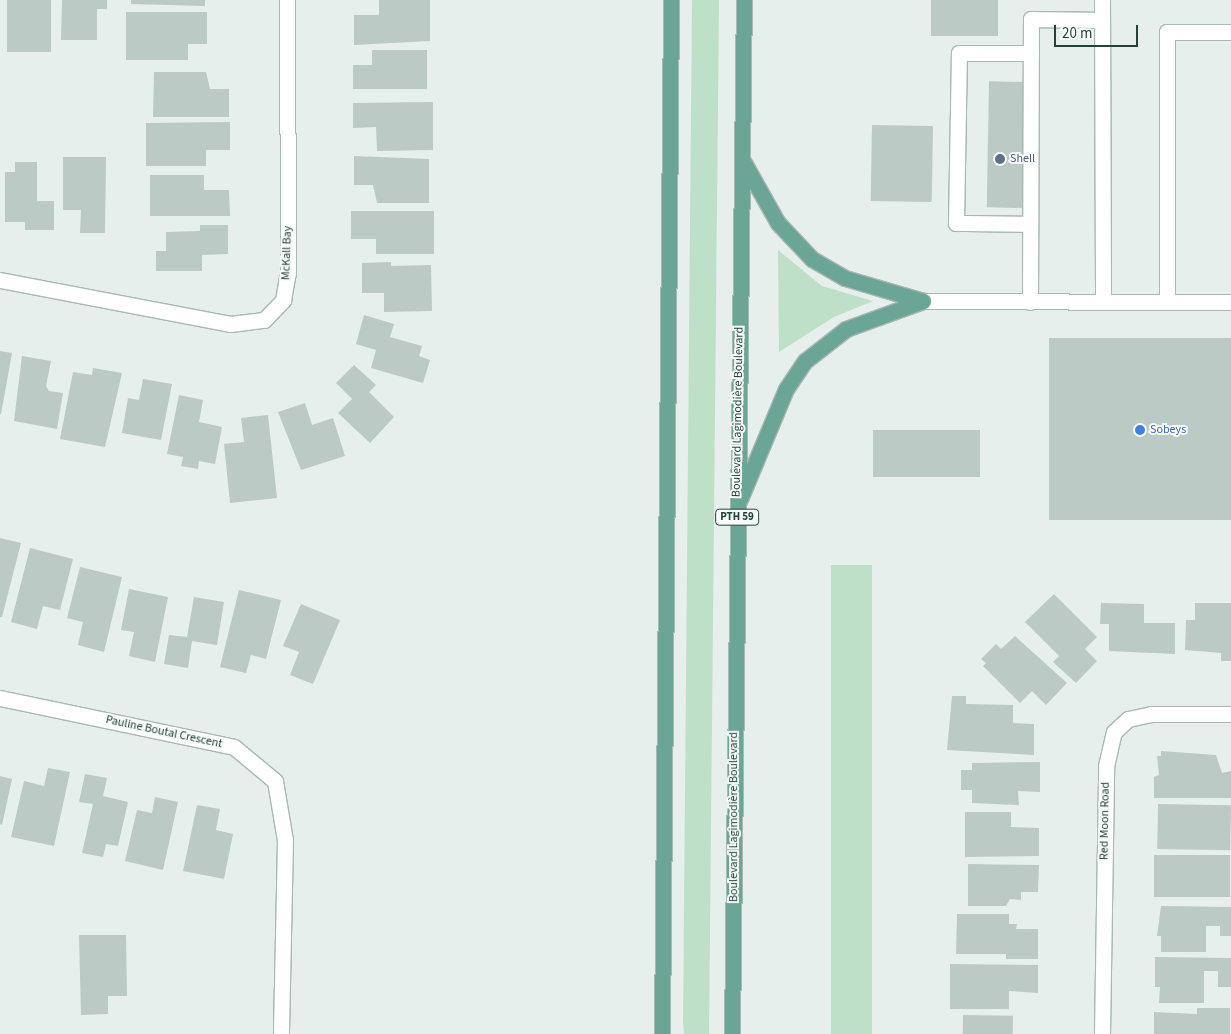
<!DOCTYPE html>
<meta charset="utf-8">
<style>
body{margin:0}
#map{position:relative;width:1231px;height:1034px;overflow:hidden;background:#e6efeb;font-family:"Source Sans 3",sans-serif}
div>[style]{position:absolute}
.green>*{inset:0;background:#bfe0c8;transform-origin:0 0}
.building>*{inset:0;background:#bbcac4;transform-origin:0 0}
.roads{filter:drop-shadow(1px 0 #a8b8b2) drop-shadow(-1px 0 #a8b8b2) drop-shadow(0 1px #a8b8b2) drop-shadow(0 -1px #a8b8b2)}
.minor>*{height:15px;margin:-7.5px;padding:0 7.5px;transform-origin:7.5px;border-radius:7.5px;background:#fff}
.major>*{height:15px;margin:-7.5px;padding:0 7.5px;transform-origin:7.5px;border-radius:7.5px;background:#6aa596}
.dots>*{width:14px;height:14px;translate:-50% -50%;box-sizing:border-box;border:2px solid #f7fbf9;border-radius:50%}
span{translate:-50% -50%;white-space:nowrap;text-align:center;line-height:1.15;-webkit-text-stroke:4px #f7fbf9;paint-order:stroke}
.shield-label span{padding:1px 4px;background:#f7fbf9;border:1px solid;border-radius:4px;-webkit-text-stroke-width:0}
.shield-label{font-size:11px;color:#24423a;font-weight:700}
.service-label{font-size:12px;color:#4e5e75}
.left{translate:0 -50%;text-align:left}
.street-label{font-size:12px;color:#24423a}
.shop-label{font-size:12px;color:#366cbe}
.scale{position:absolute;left:1054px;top:25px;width:84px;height:22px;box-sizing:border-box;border:2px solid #24423a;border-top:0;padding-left:6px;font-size:15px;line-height:18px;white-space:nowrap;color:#24423a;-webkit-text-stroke:4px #f7fbf9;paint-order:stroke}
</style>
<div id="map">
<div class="green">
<div style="clip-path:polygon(692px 0,719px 0,709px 1034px,684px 1034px,683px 1022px)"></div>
<div style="clip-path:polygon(778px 250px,822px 286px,873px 301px,834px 317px,779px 352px)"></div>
<div style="left:831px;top:565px;width:41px;height:469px"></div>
</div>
<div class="building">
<div style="left:7px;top:0;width:44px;height:52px"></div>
<div style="clip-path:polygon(62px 0,107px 0,107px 9px,97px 9px,97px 40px,61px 40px)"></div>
<div style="clip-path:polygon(131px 0,205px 0,205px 6px,131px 4px)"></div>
<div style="clip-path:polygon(379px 0,430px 0,430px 41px,354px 45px,354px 15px,379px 15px)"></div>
<div style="left:931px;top:0;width:67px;height:36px"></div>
<div style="clip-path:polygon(126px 12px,207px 12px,207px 44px,188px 44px,188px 60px,126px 60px)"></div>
<div style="clip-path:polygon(372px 50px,427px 50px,427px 89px,353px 89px,353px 65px,372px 65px)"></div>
<div style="clip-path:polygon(154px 72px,206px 72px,210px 89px,229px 89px,229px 117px,153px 117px)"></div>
<div style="left:1025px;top:82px;width:126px;height:36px;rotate:91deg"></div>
<div style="clip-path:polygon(433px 102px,433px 150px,377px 151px,376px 127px,353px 128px,353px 103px)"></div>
<div style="clip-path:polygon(230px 122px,230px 150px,206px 150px,206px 166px,146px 166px,146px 123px)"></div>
<div style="left:872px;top:125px;width:61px;height:76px;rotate:1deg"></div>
<div style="clip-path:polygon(354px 156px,429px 159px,429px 203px,377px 203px,373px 185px,354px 185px)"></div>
<div style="clip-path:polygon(63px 157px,106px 157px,105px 233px,80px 233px,81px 210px,63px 210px)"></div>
<div style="clip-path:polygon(15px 162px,37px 162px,37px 201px,54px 201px,54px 230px,25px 230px,25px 222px,5px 222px,5px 172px,15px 172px)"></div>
<div style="clip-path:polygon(150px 175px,204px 175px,204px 190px,229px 190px,230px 216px,150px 216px)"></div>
<div style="clip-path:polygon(351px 211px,434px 211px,434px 254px,376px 254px,376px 239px,351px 239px)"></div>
<div style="clip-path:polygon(200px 225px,228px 225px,228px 254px,202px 255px,202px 271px,156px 271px,156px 251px,166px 251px,166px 232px,200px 231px)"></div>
<div style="clip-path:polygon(391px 262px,391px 266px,431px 265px,432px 311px,384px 312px,384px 293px,362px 293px,362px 263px)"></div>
<div style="clip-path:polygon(364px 315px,394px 324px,390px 337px,422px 346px,419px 356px,430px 360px,423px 383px,371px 368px,376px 350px,356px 344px)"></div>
<div style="left:1049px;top:338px;width:182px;height:182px"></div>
<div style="clip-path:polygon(0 351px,12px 353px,1px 414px,0 414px)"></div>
<div style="clip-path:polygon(22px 356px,51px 361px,46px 386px,49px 391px,63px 393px,57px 429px,14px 421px)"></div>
<div style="clip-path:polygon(354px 365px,376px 385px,369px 392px,394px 417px,370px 443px,338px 413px,352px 399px,336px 383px)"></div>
<div style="clip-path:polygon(93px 368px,122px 373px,105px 447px,60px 439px,73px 372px,92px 375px)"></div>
<div style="clip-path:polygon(143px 379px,172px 384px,161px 440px,122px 433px,128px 398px,139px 400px)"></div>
<div style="clip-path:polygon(179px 395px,203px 400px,199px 422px,222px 427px,215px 464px,199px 461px,198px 469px,181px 466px,183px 457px,167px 454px)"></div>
<div style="clip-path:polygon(305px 403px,312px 425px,333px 418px,345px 456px,301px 470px,278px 412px)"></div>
<div style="clip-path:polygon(268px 415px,277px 498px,230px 503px,224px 444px,244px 442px,241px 418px)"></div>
<div style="left:873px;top:430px;width:107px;height:47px"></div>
<div style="clip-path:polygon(0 538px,21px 543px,2px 617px,0 617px)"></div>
<div style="clip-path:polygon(30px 548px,73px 559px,60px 610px,43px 606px,37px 629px,11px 622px)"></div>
<div style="clip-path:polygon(80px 567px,122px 577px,104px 652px,78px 645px,83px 622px,67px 618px)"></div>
<div style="clip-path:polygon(129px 589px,168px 597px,155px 662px,129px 656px,134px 632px,121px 630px)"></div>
<div style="clip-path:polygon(239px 590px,281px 600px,266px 659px,251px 655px,246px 673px,220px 667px)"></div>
<div style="clip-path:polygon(1054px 594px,1097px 637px,1085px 649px,1097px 661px,1076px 683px,1053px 662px,1059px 656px,1025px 622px)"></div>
<div style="clip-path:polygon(194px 597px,224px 602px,217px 645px,192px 641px,188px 668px,164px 664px,169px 635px,187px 637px)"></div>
<div style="clip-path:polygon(1101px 603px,1144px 604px,1144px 623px,1175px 623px,1175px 654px,1109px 651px,1109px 624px,1100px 624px)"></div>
<div style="clip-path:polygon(1195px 603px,1231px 603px,1231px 661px,1221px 661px,1221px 653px,1185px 650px,1186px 620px,1195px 620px)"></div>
<div style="clip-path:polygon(301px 604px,340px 620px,313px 684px,290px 675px,299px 652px,283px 646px)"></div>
<div style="clip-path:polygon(1015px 636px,1067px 683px,1046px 705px,1032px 691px,1020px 703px,983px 666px,986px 663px,981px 659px,996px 644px,1001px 649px)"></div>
<div style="clip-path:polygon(952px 696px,966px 696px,966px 704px,1013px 705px,1013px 723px,1034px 724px,1034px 755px,947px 750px)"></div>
<div style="clip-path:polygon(1161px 751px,1216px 755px,1222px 773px,1231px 771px,1231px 798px,1154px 798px,1154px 777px,1159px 775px,1157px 756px,1161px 756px)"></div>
<div style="clip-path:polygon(1040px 762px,1040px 792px,1018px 791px,1019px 805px,972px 803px,972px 790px,961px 790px,961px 770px,972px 770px,972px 763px)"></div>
<div style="clip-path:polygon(48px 768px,70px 772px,54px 846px,11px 837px,24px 781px,44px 786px)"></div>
<div style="clip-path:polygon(85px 774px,107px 778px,103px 796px,128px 802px,118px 846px,106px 844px,103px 857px,82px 853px,93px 804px,79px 802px)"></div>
<div style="clip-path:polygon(0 776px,12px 779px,2px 825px,0 824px)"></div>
<div style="clip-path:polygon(155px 797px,178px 802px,163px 870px,125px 861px,137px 810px,152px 813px)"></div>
<div style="left:1158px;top:804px;width:73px;height:45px;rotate:1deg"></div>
<div style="clip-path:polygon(197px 805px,220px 809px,216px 830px,233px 834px,224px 879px,183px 871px)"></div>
<div style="clip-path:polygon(965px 812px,1011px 812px,1011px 827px,1039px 828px,1039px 856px,965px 857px)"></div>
<div style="left:1154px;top:855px;width:76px;height:42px"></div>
<div style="clip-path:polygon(968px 864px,1039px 865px,1038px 892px,1021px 892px,1021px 900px,1010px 899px,1006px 906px,968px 906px)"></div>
<div style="clip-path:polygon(1161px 906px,1231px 907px,1231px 936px,1220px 936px,1220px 926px,1206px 926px,1206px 952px,1161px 952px,1161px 936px,1157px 936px)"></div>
<div style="clip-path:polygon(957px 914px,1009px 914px,1009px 924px,1017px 924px,1016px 929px,1038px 929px,1038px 959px,1006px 959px,1006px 954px,956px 954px)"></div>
<div style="clip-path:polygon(79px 935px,126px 935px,127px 996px,108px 996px,108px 1014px,81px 1015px)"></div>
<div style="clip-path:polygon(1155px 957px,1231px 958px,1231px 987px,1218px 987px,1218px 971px,1204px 971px,1204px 1003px,1159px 1003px,1160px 987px,1155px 987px)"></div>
<div style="clip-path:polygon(950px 964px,1038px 965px,1038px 993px,1009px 991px,1009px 1009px,950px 1009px)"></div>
<div style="clip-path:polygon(1197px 1008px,1230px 1008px,1230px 1034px,1154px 1034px,1154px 1012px,1197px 1014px)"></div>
<div style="left:963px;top:1015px;width:50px;height:19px;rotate:1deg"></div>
</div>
<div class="roads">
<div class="minor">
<div style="left:1102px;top:0;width:302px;rotate:89.8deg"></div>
<div style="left:1030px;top:224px;width:74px;rotate:-179.2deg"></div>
<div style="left:956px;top:223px;width:170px;rotate:-89deg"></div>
<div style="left:959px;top:53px;width:72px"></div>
<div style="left:0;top:280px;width:234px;rotate:10.8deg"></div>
<div style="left:230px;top:324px;width:34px;rotate:-7deg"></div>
<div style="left:264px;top:320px;width:28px;rotate:-46deg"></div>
<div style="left:283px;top:300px;width:27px;rotate:-80deg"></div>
<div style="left:288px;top:273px;width:273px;rotate:-90.2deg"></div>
<div style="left:923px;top:301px;width:308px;rotate:0.2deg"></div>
<div style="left:1030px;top:302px;width:283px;rotate:-89.8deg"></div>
<div style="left:1031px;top:19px;width:71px;rotate:0.8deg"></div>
<div style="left:1167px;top:302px;width:270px;rotate:-90deg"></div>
<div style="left:1167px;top:32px;width:64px"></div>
<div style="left:0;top:698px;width:239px;rotate:11.8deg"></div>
<div style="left:234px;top:747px;width:53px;rotate:39.7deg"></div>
<div style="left:275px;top:781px;width:60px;rotate:80.4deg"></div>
<div style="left:285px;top:840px;width:194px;rotate:91.2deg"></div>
<div style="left:1102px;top:1034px;width:268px;rotate:-89.1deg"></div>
<div style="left:1106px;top:766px;width:35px;rotate:-77deg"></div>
<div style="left:1114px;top:732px;width:19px;rotate:-43deg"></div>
<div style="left:1128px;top:719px;width:24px;rotate:-12deg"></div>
<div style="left:1151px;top:714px;width:80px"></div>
</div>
<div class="major">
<div style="left:743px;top:161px;width:71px;rotate:60.6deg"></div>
<div style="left:778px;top:223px;width:50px;rotate:46.6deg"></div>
<div style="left:812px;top:259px;width:38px;rotate:30deg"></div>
<div style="left:845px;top:278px;width:81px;rotate:16.4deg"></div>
<div style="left:740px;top:499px;width:119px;rotate:-67.3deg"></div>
<div style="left:786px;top:389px;width:34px;rotate:-56deg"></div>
<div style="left:805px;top:361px;width:52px;rotate:-38deg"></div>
<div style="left:846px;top:329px;width:82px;rotate:-20deg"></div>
<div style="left:662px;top:1034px;width:1034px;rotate:-89.5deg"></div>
<div style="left:732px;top:1034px;width:1034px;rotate:-89.34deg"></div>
</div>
</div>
<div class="dots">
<div style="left:1000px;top:159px;background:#5c6f8a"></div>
<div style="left:1140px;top:430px;background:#3f7fe0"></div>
</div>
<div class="shield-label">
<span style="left:737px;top:517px">PTH 59</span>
</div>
<div class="service-label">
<span class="left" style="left:1010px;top:159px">Shell</span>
</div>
<div class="street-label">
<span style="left:287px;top:253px;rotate:-88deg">McKall Bay</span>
<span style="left:738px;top:412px;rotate:-89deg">Boulevard Lagimodière Boulevard</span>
<span style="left:164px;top:732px;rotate:12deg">Pauline Boutal Crescent</span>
<span style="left:734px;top:817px;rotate:-90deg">Boulevard Lagimodière Boulevard</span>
<span style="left:1105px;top:821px;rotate:-89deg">Red Moon Road</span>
</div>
<div class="shop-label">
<span class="left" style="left:1150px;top:430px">Sobeys</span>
</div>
<div class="scale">20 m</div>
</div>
